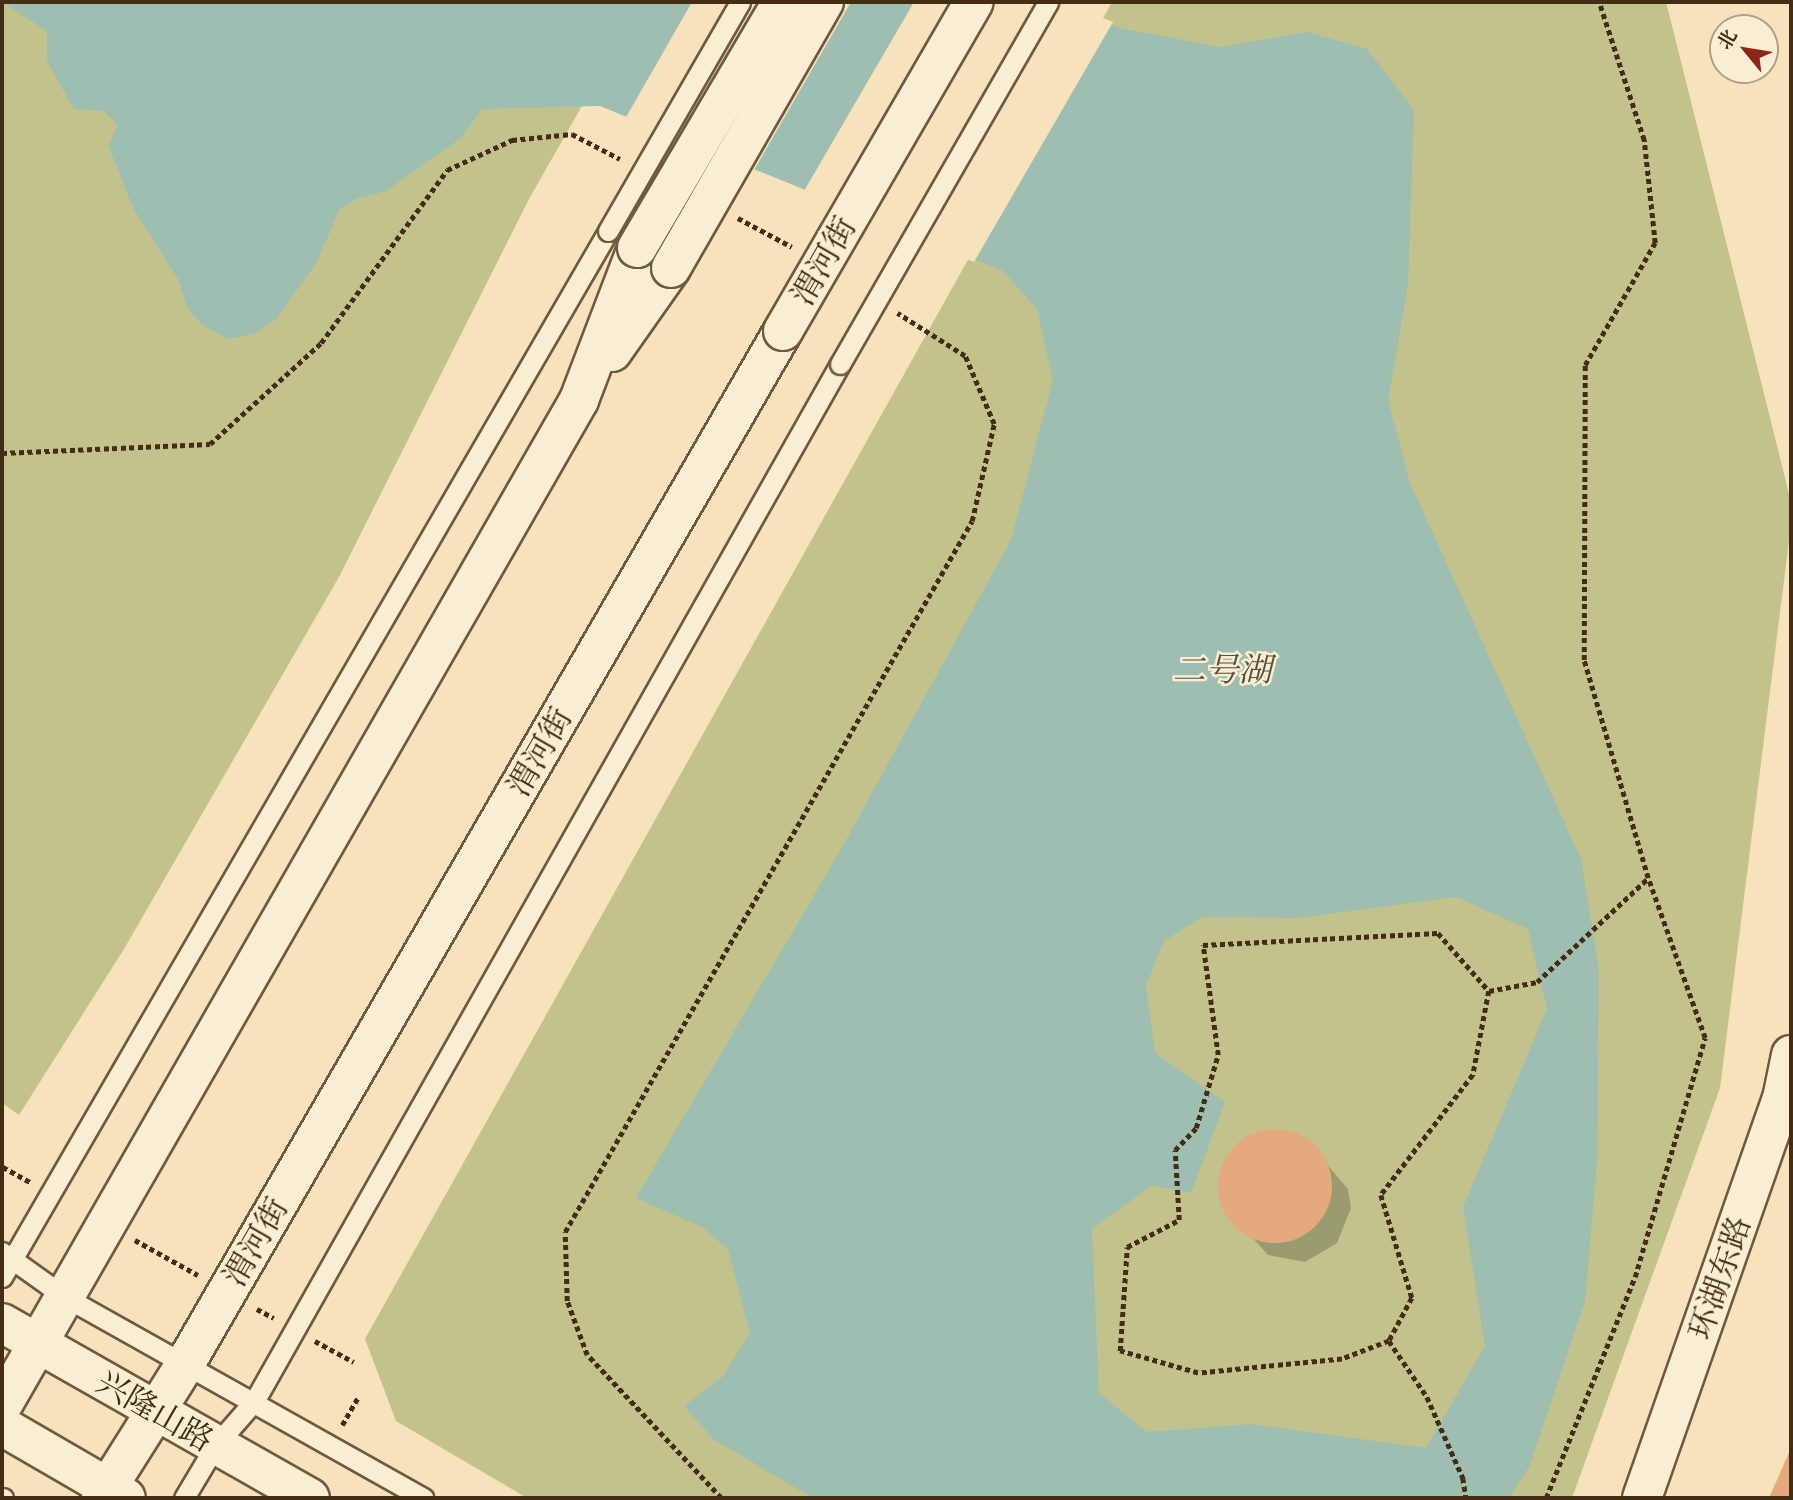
<!DOCTYPE html>
<meta charset="utf-8">
<style>
body{margin:0}
#map{position:relative;width:1793px;height:1500px;overflow:hidden;background:#f6e3bb;font-family:"EB Garamond","Noto Serif SC",serif}
div>[style]{position:absolute}
.green>*{inset:0;background:#c2c28c}
.water>*{inset:0;background:#9dbeb0}
.pier>*{inset:0;background:#f6e3bb}
.shadow>*{inset:0;background:#0003}
.building>*{inset:0;background:#e4a97c}
.round{border-radius:50%}
.path>*{height:4.5px;margin-top:-2.25px;transform-origin:0;background:repeating-linear-gradient(90deg,#432d14 0 5px,transparent 0 8.5px)}
.roads{filter:drop-shadow(2px 0 #705a3e) drop-shadow(-2px 0 #705a3e) drop-shadow(0 2px #705a3e) drop-shadow(0 -2px #705a3e)}
.service>*{height:19px;margin:-9.5px;padding:0 9.5px;transform-origin:9.5px;border-radius:9.5px;background:#f9edd3}
.tertiary>*{height:38px;margin:-19px;padding:0 19px;transform-origin:19px;border-radius:19px;background:#f9edd3}
.secondary>*{height:38px;margin:-19px;padding:0 19px;transform-origin:19px;border-radius:19px;background:#f9edd3}
.bridges{filter:drop-shadow(2px 0 #705a3e) drop-shadow(-2px 0 #705a3e) drop-shadow(0 2px #705a3e) drop-shadow(0 -2px #705a3e)}
.service-bridge>*{height:19px;margin:-9.5px;padding:0 9.5px;transform-origin:9.5px;border-radius:9.5px;background:#f9edd3}
.secondary-bridge>*{height:38px;margin:-19px;padding:0 19px;transform-origin:19px;border-radius:19px;background:#f9edd3}
span{translate:-50% -50%;white-space:nowrap;text-align:center;line-height:1.15;-webkit-text-stroke:5px #f9edd3;paint-order:stroke}
.street-label{font-size:32px;color:#432d14}
.water-label{font-size:33px;color:#5a513b;font-style:italic}
.frame{position:absolute;inset:0;border:4px solid #432d14;pointer-events:none}
.north{position:absolute;left:1709px;top:14px;width:70px;height:70px;box-sizing:border-box;background:#f9edd3;border:2px solid #b0a087;border-radius:50%;rotate:300deg;font-size:19px;font-weight:700;line-height:28px;text-align:center;color:#432d14}
.north::after{content:'';display:block;margin:auto;width:24px;height:32px;background:#8f2418;clip-path:polygon(50% 0,100% 100%,50% 72%,0 100%)}
</style>
<div id="map">
<div class="green">
<div style="clip-path:polygon(2px 2px,641px 2px,529px 199px,339px 577px,124px 949px,19px 1115px,2px 1103px)"></div>
<div style="clip-path:polygon(1112px 2px,1666px 2px,1791px 502px,1791px 525px,1720px 1088px,1572px 1498px,527px 1498px,396px 1421px,365px 1339px)"></div>
</div>
<div class="water">
<div style="clip-path:polygon(evenodd,2px 2px,1054px 2px,1119px 28px,1220px 47px,1307px 32px,1367px 49px,1414px 110px,1408px 285px,1388px 400px,1410px 483px,1581px 859px,1599px 970px,1597px 1163px,1585px 1302px,1529px 1467px,1509px 1498px,813px 1498px,713px 1439px,684px 1406px,723px 1376px,750px 1333px,728px 1249px,702px 1227px,636px 1198px,839px 853px,1011px 540px,1053px 380px,1037px 309px,1003px 271px,600px 106px,482px 109px,461px 138px,386px 191px,356px 199px,339px 210px,317px 262px,276px 319px,254px 334px,229px 339px,205px 327px,187px 308px,178px 279px,133px 208px,108px 145px,118px 125px,104px 111px,74px 109px,47px 61px,47px 31px,2px 2px,1456px 897px,1528px 929px,1547px 1009px,1463px 1207px,1485px 1346px,1426px 1448px,1251px 1424px,1147px 1432px,1099px 1393px,1092px 1229px,1152px 1185px,1191px 1193px,1225px 1102px,1155px 1053px,1146px 986px,1164px 941px,1202px 917px,1298px 918px,1456px 897px)"></div>
</div>
<div class="pier">
<div style="clip-path:polygon(692px 2px,851px 2px,754px 170px,625px 119px)"></div>
<div style="clip-path:polygon(914px 2px,1063px 2px,1113px 22px,974px 262px,804px 191px)"></div>
</div>
<div class="shadow">
<div style="clip-path:polygon(1273px 1131px,1306px 1140px,1348px 1189px,1351px 1208px,1337px 1243px,1305px 1262px,1268px 1255px,1223px 1205px,1220px 1187px,1230px 1154px,1241px 1142px)"></div>
</div>
<div class="building">
<div class="round" style="left:1218px;top:1129px;width:114px;height:114px"></div>
<div style="clip-path:polygon(1791px 1448px,1791px 1498px,1769px 1498px)"></div>
</div>
<div class="path">
<div style="left:738px;top:218px;width:61px;rotate:28.2deg"></div>
<div style="left:2px;top:453px;width:208px;rotate:-2.5deg"></div>
<div style="left:210px;top:444px;width:150px;rotate:-42.3deg"></div>
<div style="left:321px;top:343px;width:214px;rotate:-53.9deg"></div>
<div style="left:447px;top:170px;width:72px;rotate:-24.8deg"></div>
<div style="left:512px;top:140px;width:60px;rotate:-5.7deg"></div>
<div style="left:572px;top:134px;width:54px;rotate:27.5deg"></div>
<div style="left:1438px;top:933px;width:77px;rotate:48.7deg"></div>
<div style="left:1489px;top:991px;width:86px;rotate:100.8deg"></div>
<div style="left:1473px;top:1075px;width:151px;rotate:127.5deg"></div>
<div style="left:1381px;top:1195px;width:108px;rotate:73.2deg"></div>
<div style="left:1412px;top:1298px;width:49px;rotate:118.1deg"></div>
<div style="left:1389px;top:1341px;width:50px;rotate:159deg"></div>
<div style="left:1342px;top:1359px;width:145px;rotate:174.4deg"></div>
<div style="left:1198px;top:1373px;width:81px;rotate:-164.2deg"></div>
<div style="left:1120px;top:1351px;width:104px;rotate:-86.1deg"></div>
<div style="left:1127px;top:1247px;width:59px;rotate:-27.4deg"></div>
<div style="left:1179px;top:1220px;width:70px;rotate:-93.3deg"></div>
<div style="left:1175px;top:1150px;width:30px;rotate:-46deg"></div>
<div style="left:1196px;top:1128px;width:76px;rotate:-73.2deg"></div>
<div style="left:1218px;top:1055px;width:111px;rotate:-97.8deg"></div>
<div style="left:1203px;top:945px;width:235px;rotate:-2.9deg"></div>
<div style="left:1489px;top:991px;width:49px;rotate:-10.6deg"></div>
<div style="left:1537px;top:982px;width:152px;rotate:-43.1deg"></div>
<div style="left:3px;top:1167px;width:31px;rotate:29deg"></div>
<div style="left:135px;top:1240px;width:72px;rotate:29.1deg"></div>
<div style="left:257px;top:1309px;width:19px;rotate:28deg"></div>
<div style="left:315px;top:1341px;width:44px;rotate:28.3deg"></div>
<div style="left:1389px;top:1341px;width:68px;rotate:55.8deg"></div>
<div style="left:1427px;top:1397px;width:89px;rotate:66deg"></div>
<div style="left:1463px;top:1478px;width:20px;rotate:81deg"></div>
<div style="left:342px;top:1425px;width:32px;rotate:-60deg"></div>
<div style="left:721px;top:1498px;width:196px;rotate:-133.1deg"></div>
<div style="left:587px;top:1355px;width:58px;rotate:-110.3deg"></div>
<div style="left:567px;top:1301px;width:69px;rotate:-91.7deg"></div>
<div style="left:565px;top:1232px;width:819px;rotate:-60.21deg"></div>
<div style="left:972px;top:521px;width:99px;rotate:-77.2deg"></div>
<div style="left:994px;top:424px;width:74px;rotate:-113.1deg"></div>
<div style="left:965px;top:356px;width:80px;rotate:-147.7deg"></div>
<div style="left:1546px;top:1498px;width:238px;rotate:-68.1deg"></div>
<div style="left:1635px;top:1277px;width:249px;rotate:-73.7deg"></div>
<div style="left:1705px;top:1038px;width:170px;rotate:-109.6deg"></div>
<div style="left:1648px;top:878px;width:227px;rotate:-106.4deg"></div>
<div style="left:1584px;top:660px;width:295px;rotate:-89.8deg"></div>
<div style="left:1585px;top:365px;width:141px;rotate:-60.2deg"></div>
<div style="left:1655px;top:243px;width:104px;rotate:-96.1deg"></div>
<div style="left:1644px;top:140px;width:145px;rotate:-108.1deg"></div>
</div>
<div class="roads">
<div class="service">
<div style="left:2px;top:1252px;width:77px;rotate:35.5deg"></div>
<div style="left:65px;top:1297px;width:411px;rotate:29.3deg"></div>
<div style="left:2px;top:1277px;width:1209px;rotate:-59.91deg"></div>
<div style="left:2px;top:1498px;width:1px"></div>
<div style="left:184px;top:1498px;width:61px;rotate:-59.2deg"></div>
<div style="left:215px;top:1446px;width:61px;rotate:-49deg"></div>
<div style="left:255px;top:1400px;width:1190px;rotate:-60.55deg"></div>
</div>
<div class="tertiary">
<div style="left:2px;top:1323px;width:354px;rotate:29.6deg"></div>
<div style="left:2px;top:1426px;width:143px;rotate:30.1deg"></div>
<div style="left:1642px;top:1498px;width:423px;rotate:-70.7deg"></div>
<div style="left:1782px;top:1099px;width:45px;rotate:-78.4deg"></div>
</div>
<div class="secondary">
<div style="left:612px;top:352px;width:103px;rotate:-54.9deg"></div>
<div style="left:2px;top:1406px;width:1160px;rotate:-60.16deg"></div>
<div style="left:579px;top:400px;width:163px;rotate:-69.1deg"></div>
<div style="left:101px;top:1498px;width:156px;rotate:-57.8deg"></div>
<div style="left:184px;top:1366px;width:1196px;rotate:-59.94deg"></div>
</div>
</div>
<div class="bridges">
<div class="service-bridge">
<div style="left:608px;top:231px;width:264px;rotate:-60deg"></div>
<div style="left:840px;top:364px;width:418px;rotate:-60.1deg"></div>
</div>
<div class="secondary-bridge">
<div style="left:637px;top:248px;width:286px;rotate:-59.5deg"></div>
<div style="left:671px;top:268px;width:307px;rotate:-60.1deg"></div>
<div style="left:783px;top:331px;width:380px;rotate:-59.9deg"></div>
</div>
</div>
<div class="street-label">
<span style="left:824px;top:261px;rotate:-60deg">渭河街</span>
<span style="left:540px;top:752px;rotate:-60deg">渭河街</span>
<span style="left:256px;top:1242px;rotate:-60deg">渭河街</span>
<span style="left:1720px;top:1278px;rotate:-71deg">环湖东路</span>
<span style="left:155px;top:1411px;rotate:30deg">兴隆山路</span>
</div>
<div class="water-label">
<span style="left:1222px;top:670px">二号湖</span>
</div>
<div class="frame"></div>
<div class="north">北</div>
</div>
